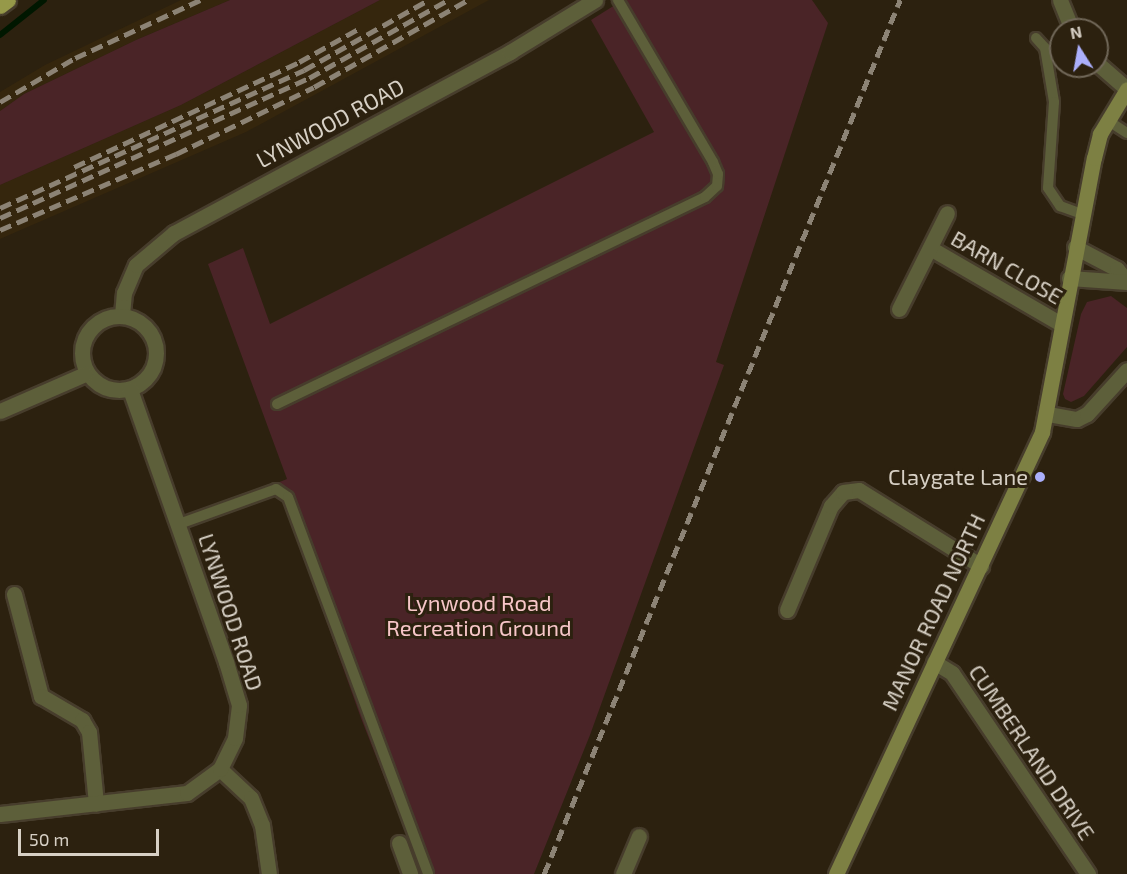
<!DOCTYPE html>
<style>
body{margin:0}
#map{position:relative;width:1127px;height:874px;overflow:hidden;background:#2c210f;font-family:"Exo 2",sans-serif}
div>[style]{position:absolute}
.built>*{inset:0;background:#35260d}
.green>*{inset:0;background:#4a2427}
.stream>*{height:6px;margin:-3px;padding:0 3px;transform-origin:3px;border-radius:3px;background:#001700}
.roads{filter:drop-shadow(2px 0 #473d2c) drop-shadow(-2px 0 #473d2c) drop-shadow(0 2px #473d2c) drop-shadow(0 -2px #473d2c)}
.lane>*{height:10px;margin:-5px;padding:0 5px;transform-origin:5px;border-radius:5px;background:#5d5f3a}
.street>*{height:15px;margin:-7.5px;padding:0 7.5px;transform-origin:7.5px;border-radius:7.5px;background:#5d5f3a}
.street>.ring{margin:-7.5px;padding:0;box-sizing:content-box;background:none;border:15px solid #5d5f3a;border-radius:50%}
.secondary>*{height:15px;margin:-7.5px;padding:0 7.5px;transform-origin:7.5px;border-radius:7.5px;background:#7d8043}
.primary>*{height:15px;margin:-7.5px;padding:0 7.5px;transform-origin:7.5px;border-radius:7.5px;background:#969949}
.rail>*{height:4.5px;margin-top:-2.25px;transform-origin:0;background:repeating-linear-gradient(90deg,#8c8375 0 12px,transparent 0 18px)}
.dots>*{width:16px;height:16px;translate:-50% -50%;box-sizing:border-box;border:3px solid #2c210f;border-radius:50%}
span{translate:-50% -50%;white-space:nowrap;text-align:center;line-height:1.15;-webkit-text-stroke:6px #2c210f;paint-order:stroke}
.street-label{font-size:22px;color:#d7d0c5}
.poi-label{font-size:22px;color:#d7d0c5}
.right{translate:-100% -50%;text-align:right}
.park-label{font-size:22px;color:#f7c6c8}
.north{position:absolute;left:1049px;top:18px;width:60px;height:60px;box-sizing:border-box;background:#2c210f;border:2px solid #706758;border-radius:50%;rotate:349deg;font-size:16px;font-weight:700;line-height:24px;text-align:center;color:#d7d0c5}
.north::after{content:'';display:block;margin:auto;width:21px;height:27px;background:#abaffb;clip-path:polygon(50% 0,100% 100%,50% 72%,0 100%)}
.scale{position:absolute;left:18px;top:829px;width:141px;height:27px;box-sizing:border-box;border:3px solid #d7d0c5;border-top:0;padding-left:8px;font-size:18px;line-height:21px;white-space:nowrap;color:#d7d0c5;-webkit-text-stroke:4px #2c210f;paint-order:stroke}
</style>
<div id="map">
<div class="built">
<div style="clip-path:polygon(181px 0,230px 0,136px 40px,24px 94px,0 111px,0 92px,45px 65px)"></div>
<div style="clip-path:polygon(380px 0,489px 0,246px 132px,0 239px,0 185px,181px 105px)"></div>
</div>
<div class="green">
<div style="clip-path:polygon(230px 0,380px 0,181px 105px,0 185px,0 111px,24px 94px,136px 40px)"></div>
<div style="clip-path:polygon(623px 0,812px 0,828px 23px,716px 362px,724px 365px,590px 735px,534px 874px,422px 874px,361px 718px,277px 483px,287px 479px,208px 264px,243px 248px,270px 324px,654px 132px,591px 20px)"></div>
<div style="clip-path:polygon(1111px 296px,1127px 308px,1127px 347px,1084px 396px,1071px 402px,1065px 399px,1063px 394px,1081px 314px,1087px 302px)"></div>
</div>
<div class="stream">
<div style="left:0;top:35px;width:56px;rotate:-38.5deg"></div>
</div>
<div class="roads">
<div class="lane">
<div style="left:1036px;top:38px;width:13px;rotate:48deg"></div>
<div style="left:1045px;top:48px;width:55px;rotate:80.5deg"></div>
<div style="left:1054px;top:102px;width:86px;rotate:94deg"></div>
<div style="left:1048px;top:188px;width:22px;rotate:56deg"></div>
<div style="left:1060px;top:206px;width:23px;rotate:20deg"></div>
<div style="left:1107px;top:120px;width:24px;rotate:33deg"></div>
<div style="left:277px;top:404px;width:475px;rotate:-25.8deg"></div>
<div style="left:705px;top:197px;width:16px;rotate:-43deg"></div>
<div style="left:717px;top:186px;width:12px;rotate:-85deg"></div>
<div style="left:718px;top:174px;width:13px;rotate:-113deg"></div>
<div style="left:713px;top:162px;width:188px;rotate:-120.4deg"></div>
<div style="left:179px;top:524px;width:103px;rotate:-19.8deg"></div>
<div style="left:276px;top:489px;width:14px;rotate:34deg"></div>
<div style="left:288px;top:497px;width:402px;rotate:69.6deg"></div>
</div>
<div class="street">
<div style="left:1060px;top:0;width:32px;rotate:68deg"></div>
<div style="left:1097px;top:63px;width:40px;rotate:41deg"></div>
<div style="left:1075px;top:247px;width:47px;rotate:27.6deg"></div>
<div style="left:1117px;top:269px;width:16px;rotate:52deg"></div>
<div style="left:930px;top:248px;width:151px;rotate:30.1deg"></div>
<div style="left:1069px;top:278px;width:58px;rotate:3.9deg"></div>
<div style="left:899px;top:309px;width:107px;rotate:-63.4deg"></div>
<div style="left:122px;top:315px;width:22px;rotate:-85deg"></div>
<div style="left:124px;top:293px;width:30px;rotate:-67deg"></div>
<div style="left:136px;top:265px;width:50px;rotate:-40.1deg"></div>
<div style="left:174px;top:233px;width:382px;rotate:-28.3deg"></div>
<div style="left:510px;top:52px;width:100px;rotate:-31.5deg"></div>
<div class="ring" style="left:82px;top:316px;width:59px;height:59px"></div>
<div style="left:0;top:411px;width:93px;rotate:-23.5deg"></div>
<div style="left:1048px;top:414px;width:29px;rotate:10deg"></div>
<div style="left:1077px;top:419px;width:11px;rotate:-27deg"></div>
<div style="left:1087px;top:414px;width:59px;rotate:-47.7deg"></div>
<div style="left:14px;top:594px;width:106px;rotate:75.2deg"></div>
<div style="left:41px;top:696px;width:48px;rotate:30.3deg"></div>
<div style="left:82px;top:720px;width:14px;rotate:60deg"></div>
<div style="left:89px;top:732px;width:72px;rotate:84.4deg"></div>
<div style="left:787px;top:610px;width:113px;rotate:-67.1deg"></div>
<div style="left:831px;top:506px;width:18px;rotate:-49deg"></div>
<div style="left:843px;top:492px;width:16px;rotate:-7deg"></div>
<div style="left:859px;top:490px;width:144px;rotate:31.9deg"></div>
<div style="left:934px;top:662px;width:21px;rotate:31deg"></div>
<div style="left:952px;top:673px;width:243px;rotate:55.9deg"></div>
<div style="left:220px;top:769px;width:42px;rotate:43.1deg"></div>
<div style="left:251px;top:798px;width:29px;rotate:68deg"></div>
<div style="left:262px;top:825px;width:49px;rotate:81.9deg"></div>
<div style="left:0;top:814px;width:188px;rotate:-6.4deg"></div>
<div style="left:187px;top:793px;width:41px;rotate:-36deg"></div>
<div style="left:220px;top:769px;width:34px;rotate:-64deg"></div>
<div style="left:235px;top:738px;width:33px;rotate:-83deg"></div>
<div style="left:239px;top:705px;width:45px;rotate:-106.8deg"></div>
<div style="left:226px;top:662px;width:289px;rotate:-109.4deg"></div>
<div style="left:399px;top:843px;width:33px;rotate:70deg"></div>
<div style="left:623px;top:874px;width:41px;rotate:-67.2deg"></div>
</div>
<div class="secondary">
<div style="left:836px;top:874px;width:488px;rotate:-65deg"></div>
<div style="left:1042px;top:432px;width:279px;rotate:-79.3deg"></div>
<div style="left:1094px;top:158px;width:25px;rotate:-76deg"></div>
<div style="left:1100px;top:134px;width:52px;rotate:-59deg"></div>
</div>
<div class="primary">
<div style="left:0;top:6px;width:10px;rotate:-37deg"></div>
</div>
</div>
<div class="rail">
<div style="left:0;top:102px;width:87px;rotate:-30.4deg"></div>
<div style="left:75px;top:58px;width:138px;rotate:-24.9deg"></div>
<div style="left:74px;top:167px;width:248px;rotate:-25deg"></div>
<div style="left:299px;top:62px;width:70px;rotate:-29.1deg"></div>
<div style="left:0;top:208px;width:334px;rotate:-24.4deg"></div>
<div style="left:304px;top:70px;width:142px;rotate:-29.4deg"></div>
<div style="left:0;top:218px;width:339px;rotate:-24.4deg"></div>
<div style="left:309px;top:78px;width:159px;rotate:-29.3deg"></div>
<div style="left:0;top:230px;width:192px;rotate:-23.4deg"></div>
<div style="left:176px;top:154px;width:153px;rotate:-25.9deg"></div>
<div style="left:314px;top:87px;width:177px;rotate:-29.5deg"></div>
<div style="left:544px;top:874px;width:944px;rotate:-67.84deg"></div>
</div>
<div class="dots">
<div style="left:1040px;top:477px;background:#abaffb"></div>
</div>
<div class="street-label">
<span style="left:330px;top:123px;rotate:-28deg">LYNWOOD ROAD</span>
<span style="left:1007px;top:267px;rotate:30deg">BARN CLOSE</span>
<span style="left:231px;top:612px;rotate:72deg">LYNWOOD ROAD</span>
<span style="left:933px;top:612px;rotate:-65deg">MANOR ROAD NORTH</span>
<span style="left:1032px;top:752px;rotate:56deg">CUMBERLAND DRIVE</span>
</div>
<div class="poi-label">
<span class="right" style="left:1028px;top:477px">Claygate Lane</span>
</div>
<div class="park-label">
<span style="left:479px;top:615px">Lynwood Road<br>Recreation Ground</span>
</div>
<div class="north">N</div>
<div class="scale">50 m</div>
</div>
